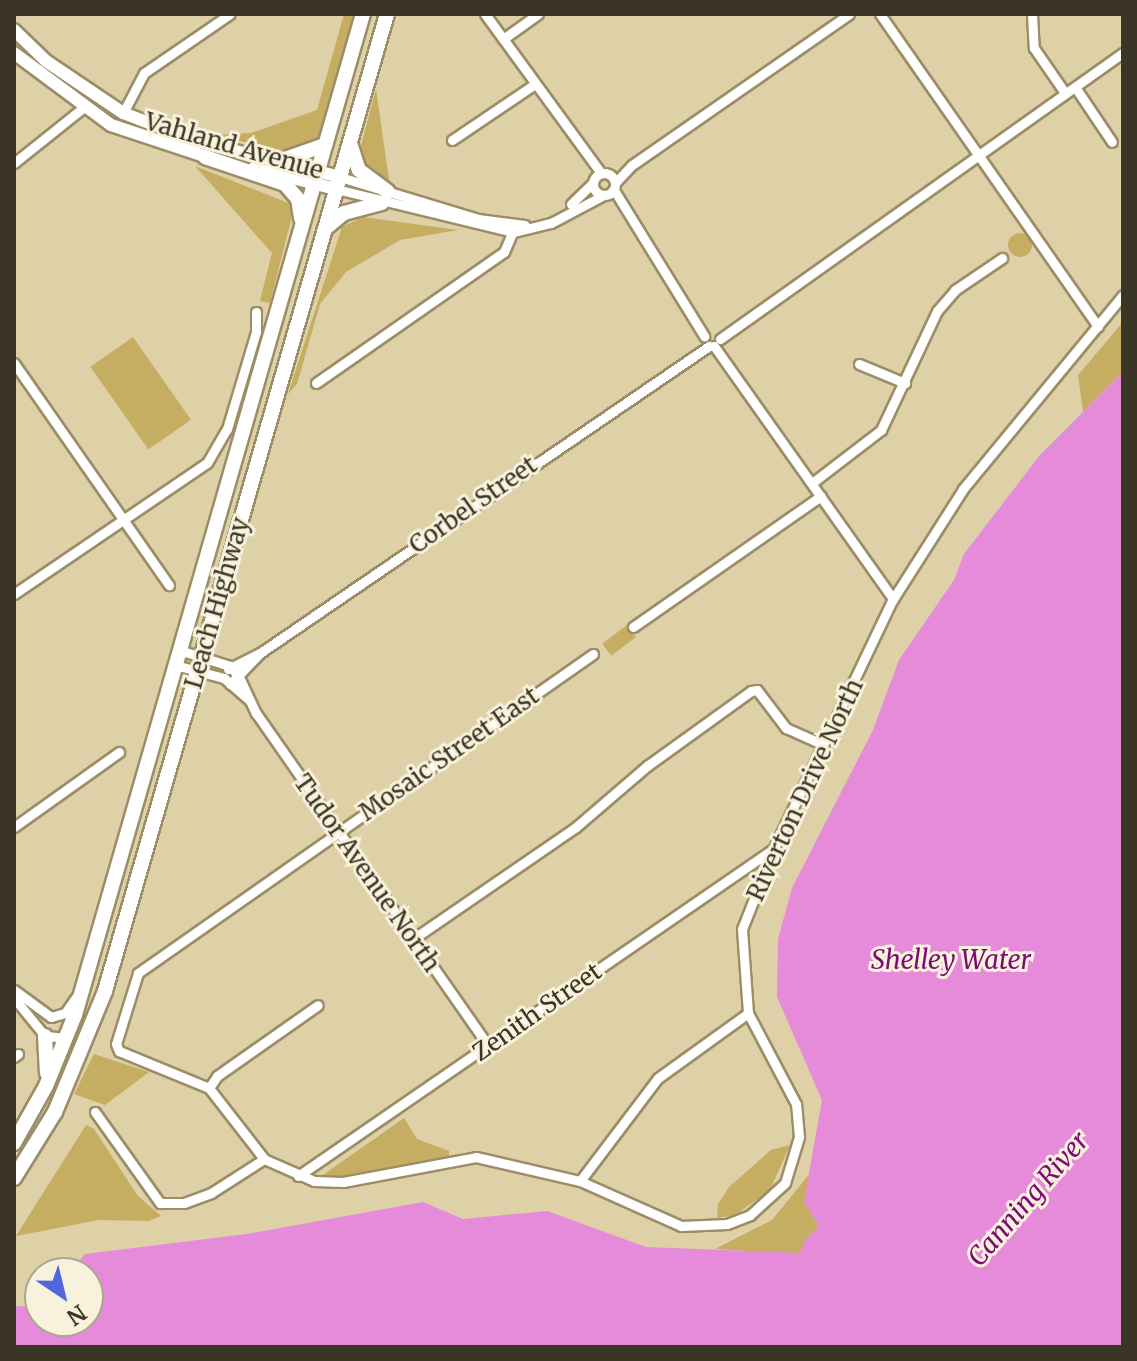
<!DOCTYPE html>
<style>
body{margin:0}
#map{position:relative;width:1137px;height:1361px;overflow:hidden;background:#ded0a7;font-family:Merriweather,serif}
div>[style]{position:absolute}
.green>*{inset:0;background:#c5ad62;transform-origin:0 0}
.round{border-radius:50%}
.water>*{inset:0;background:#e58bd9}
.roads{filter:drop-shadow(2px 0 #9b8e67) drop-shadow(-2px 0 #9b8e67) drop-shadow(0 2px #9b8e67) drop-shadow(0 -2px #9b8e67)}
.minor>*{height:9px;margin:-4.5px;padding:0 4.5px;transform-origin:4.5px;border-radius:4.5px;background:#fff}
.minor>.ring{margin:-4.5px;padding:0;box-sizing:content-box;background:none;border:9px solid #fff;border-radius:50%}
.major>*{height:12px;margin:-6px;padding:0 6px;transform-origin:6px;border-radius:6px;background:#fff}
.highway>*{height:14px;margin:-7px;padding:0 7px;transform-origin:7px;border-radius:7px;background:#fff}
span{translate:-50% -50%;white-space:nowrap;text-align:center;line-height:1.15;-webkit-text-stroke:6px #f8f1dc;paint-order:stroke}
.street-label{font-size:24px;color:#3b3525}
.water-label{font-size:26px;color:#7d0b74;font-style:italic}
.frame{position:absolute;inset:0;border:16px solid #3b3525;pointer-events:none}
.north{position:absolute;left:24px;top:1257px;width:80px;height:80px;box-sizing:border-box;background:#f8f1dc;border:2px solid #aca693;border-radius:50%;rotate:145deg;font-size:22px;font-weight:700;line-height:32px;text-align:center;color:#3b3525}
.north::after{content:'';display:block;margin:auto;width:28px;height:36px;background:#5267dd;clip-path:polygon(50% 0,100% 100%,50% 72%,0 100%)}
</style>
<div id="map">
<div class="green">
<div style="clip-path:polygon(344px 14px,358px 14px,321px 143px,283px 152px,217px 135px,251px 133px,317px 110px)"></div>
<div style="clip-path:polygon(376px 89px,389px 180px,388px 185px,371px 176px,359px 153px)"></div>
<div style="clip-path:polygon(195px 166px,291px 204px,293px 212px,270px 303px,260px 301px,272px 253px)"></div>
<div style="clip-path:polygon(363px 217px,458px 230px,400px 240px,346px 272px,320px 304px,297px 384px,288px 394px,342px 227px)"></div>
<div class="round" style="left:1008px;top:233px;width:24px;height:24px"></div>
<div style="clip-path:polygon(1123px 322px,1123px 372px,1083px 412px,1078px 375px)"></div>
<div style="left:133px;top:337px;width:101px;height:52px;rotate:55deg"></div>
<div style="left:627px;top:625px;width:15px;height:31px;rotate:53deg"></div>
<div style="clip-path:polygon(94px 1054px,149px 1072px,105px 1105px,74px 1094px)"></div>
<div style="clip-path:polygon(404px 1118px,417px 1139px,449px 1151px,449px 1156px,345px 1177px,323px 1175px)"></div>
<div style="clip-path:polygon(86px 1125px,94px 1129px,138px 1196px,161px 1216px,149px 1221px,99px 1220px,16px 1236px)"></div>
<div style="clip-path:polygon(790px 1145px,770px 1190px,735px 1215px,717px 1218px,718px 1204px,729px 1187px,771px 1150px)"></div>
<div style="clip-path:polygon(811px 1172px,810px 1211px,819px 1227px,805px 1240px,800px 1254px,715px 1249px,772px 1220px)"></div>
</div>
<div class="water">
<div style="clip-path:polygon(1123px 372px,1123px 1347px,14px 1347px,14px 1306px,40px 1307px,40px 1321px,88px 1321px,88px 1273px,69px 1273px,85px 1254px,247px 1234px,423px 1202px,463px 1219px,547px 1211px,646px 1247px,800px 1253px,805px 1240px,819px 1227px,804px 1201px,822px 1100px,777px 997px,778px 939px,792px 888px,873px 730px,899px 660px,954px 580px,964px 554px,1040px 455px)"></div>
</div>
<div class="roads">
<div class="minor">
<div style="left:485px;top:14px;width:197px;rotate:53.9deg"></div>
<div style="left:880px;top:14px;width:381px;rotate:55.1deg"></div>
<div style="left:1032px;top:14px;width:34px;rotate:87deg"></div>
<div style="left:1034px;top:48px;width:55px;rotate:55.4deg"></div>
<div style="left:503px;top:39px;width:43px;rotate:-35.5deg"></div>
<div style="left:1075px;top:87px;width:66px;rotate:56.1deg"></div>
<div style="left:123px;top:113px;width:45px;rotate:-62.3deg"></div>
<div style="left:144px;top:73px;width:104px;rotate:-34.5deg"></div>
<div style="left:452px;top:140px;width:100px;rotate:-34deg"></div>
<div style="left:14px;top:163px;width:88px;rotate:-38.6deg"></div>
<div class="ring" style="left:593px;top:173px;width:13px;height:13px"></div>
<div style="left:340px;top:177px;width:144px;rotate:16.9deg"></div>
<div style="left:478px;top:219px;width:47px;rotate:7.3deg"></div>
<div style="left:615px;top:183px;width:25px;rotate:-47deg"></div>
<div style="left:632px;top:165px;width:264px;rotate:-34.8deg"></div>
<div style="left:336px;top:189px;width:183px;rotate:13.6deg"></div>
<div style="left:514px;top:232px;width:38px;rotate:-14deg"></div>
<div style="left:551px;top:223px;width:58px;rotate:-27.9deg"></div>
<div style="left:614px;top:190px;width:172px;rotate:58.3deg"></div>
<div style="left:571px;top:204px;width:29px;rotate:-44deg"></div>
<div style="left:720px;top:339px;width:494px;rotate:-35.4deg"></div>
<div style="left:714px;top:346px;width:310px;rotate:54.7deg"></div>
<div style="left:14px;top:363px;width:271px;rotate:55.1deg"></div>
<div style="left:859px;top:364px;width:50px;rotate:22.4deg"></div>
<div style="left:316px;top:383px;width:229px;rotate:-34.9deg"></div>
<div style="left:504px;top:252px;width:25px;rotate:-67deg"></div>
<div style="left:812px;top:483px;width:87px;rotate:-37.5deg"></div>
<div style="left:881px;top:430px;width:132px;rotate:-64.8deg"></div>
<div style="left:937px;top:311px;width:28px;rotate:-49deg"></div>
<div style="left:955px;top:290px;width:57px;rotate:-34.2deg"></div>
<div style="left:14px;top:594px;width:233px;rotate:-34.2deg"></div>
<div style="left:207px;top:463px;width:39px;rotate:-60deg"></div>
<div style="left:227px;top:429px;width:101px;rotate:-73.4deg"></div>
<div style="left:256px;top:332px;width:20px;rotate:-90deg"></div>
<div style="left:633px;top:627px;width:229px;rotate:-34.9deg"></div>
<div style="left:179px;top:650px;width:53px;rotate:17.4deg"></div>
<div style="left:230px;top:666px;width:14px;rotate:51deg"></div>
<div style="left:239px;top:677px;width:40px;rotate:65deg"></div>
<div style="left:256px;top:713px;width:405px;rotate:55.1deg"></div>
<div style="left:593px;top:654px;width:556px;rotate:144.97deg"></div>
<div style="left:138px;top:973px;width:74px;rotate:107.2deg"></div>
<div style="left:116px;top:1044px;width:8px;rotate:67deg"></div>
<div style="left:119px;top:1051px;width:97px;rotate:22.3deg"></div>
<div style="left:209px;top:1088px;width:90px;rotate:52.2deg"></div>
<div style="left:264px;top:1159px;width:55px;rotate:23.7deg"></div>
<div style="left:314px;top:1181px;width:29px;rotate:2deg"></div>
<div style="left:343px;top:1182px;width:135px;rotate:-10.6deg"></div>
<div style="left:476px;top:1157px;width:107px;rotate:13deg"></div>
<div style="left:580px;top:1181px;width:111px;rotate:24deg"></div>
<div style="left:681px;top:1226px;width:46px;rotate:-2.5deg"></div>
<div style="left:727px;top:1224px;width:25px;rotate:-21deg"></div>
<div style="left:750px;top:1215px;width:47px;rotate:-42.4deg"></div>
<div style="left:785px;top:1183px;width:48px;rotate:-73.1deg"></div>
<div style="left:799px;top:1137px;width:33px;rotate:-95deg"></div>
<div style="left:796px;top:1104px;width:103px;rotate:-117.8deg"></div>
<div style="left:748px;top:1013px;width:84px;rotate:-94.1deg"></div>
<div style="left:742px;top:929px;width:87px;rotate:-68.4deg"></div>
<div style="left:774px;top:848px;width:276px;rotate:-64.5deg"></div>
<div style="left:893px;top:599px;width:130px;rotate:-57.5deg"></div>
<div style="left:963px;top:489px;width:251px;rotate:-50.5deg"></div>
<div style="left:175px;top:665px;width:51px;rotate:14.9deg"></div>
<div style="left:224px;top:678px;width:32px;rotate:41deg"></div>
<div style="left:228px;top:669px;width:36px;rotate:-27deg"></div>
<div style="left:230px;top:684px;width:43px;rotate:-45.9deg"></div>
<div style="left:260px;top:653px;width:544px;rotate:-34.36deg"></div>
<div style="left:14px;top:827px;width:129px;rotate:-35.5deg"></div>
<div style="left:413px;top:939px;width:198px;rotate:-34.5deg"></div>
<div style="left:576px;top:827px;width:94px;rotate:-40.7deg"></div>
<div style="left:647px;top:766px;width:128px;rotate:-35.8deg"></div>
<div style="left:751px;top:691px;width:6px;rotate:-9deg"></div>
<div style="left:757px;top:690px;width:48px;rotate:52.7deg"></div>
<div style="left:786px;top:728px;width:39px;rotate:24deg"></div>
<div style="left:14px;top:990px;width:46px;rotate:36.1deg"></div>
<div style="left:51px;top:1017px;width:15px;rotate:-16deg"></div>
<div style="left:65px;top:1013px;width:19px;rotate:-55deg"></div>
<div style="left:14px;top:998px;width:49px;rotate:50.8deg"></div>
<div style="left:45px;top:1036px;width:21px;rotate:5deg"></div>
<div style="left:14px;top:1057px;width:5px;rotate:-37deg"></div>
<div style="left:209px;top:1088px;width:14px;rotate:-56deg"></div>
<div style="left:217px;top:1076px;width:123px;rotate:-35.1deg"></div>
<div style="left:95px;top:1112px;width:112px;rotate:54.5deg"></div>
<div style="left:160px;top:1203px;width:24px"></div>
<div style="left:184px;top:1203px;width:29px;rotate:-20deg"></div>
<div style="left:211px;top:1193px;width:63px;rotate:-32.7deg"></div>
<div style="left:298px;top:1176px;width:577px;rotate:-34.54deg"></div>
<div style="left:580px;top:1181px;width:129px;rotate:-52.9deg"></div>
<div style="left:658px;top:1078px;width:111px;rotate:-35.8deg"></div>
</div>
<div class="major">
<div style="left:14px;top:30px;width:45px;rotate:44.1deg"></div>
<div style="left:46px;top:61px;width:93px;rotate:34deg"></div>
<div style="left:123px;top:113px;width:81px;rotate:20.9deg"></div>
<div style="left:199px;top:142px;width:145px;rotate:13.9deg"></div>
<div style="left:14px;top:53px;width:121px;rotate:36.6deg"></div>
<div style="left:111px;top:125px;width:108px;rotate:18.4deg"></div>
<div style="left:254px;top:168px;width:85px;rotate:14.4deg"></div>
</div>
<div class="highway">
<div style="left:350px;top:143px;width:28px;rotate:72deg"></div>
<div style="left:359px;top:170px;width:36px;rotate:37deg"></div>
<div style="left:205px;top:157px;width:84px;rotate:18.6deg"></div>
<div style="left:285px;top:184px;width:20px;rotate:49deg"></div>
<div style="left:298px;top:199px;width:20px;rotate:81deg"></div>
<div style="left:279px;top:161px;width:49px;rotate:-19.2deg"></div>
<div style="left:326px;top:228px;width:23px;rotate:-40deg"></div>
<div style="left:344px;top:213px;width:39px;rotate:-15deg"></div>
<div style="left:45px;top:1036px;width:37px;rotate:87deg"></div>
<div style="left:14px;top:1143px;width:65px;rotate:-60.7deg"></div>
<div style="left:46px;top:1086px;width:77px;rotate:-67.8deg"></div>
<div style="left:75px;top:1015px;width:1042px;rotate:-73.95deg"></div>
<div style="left:14px;top:1178px;width:78px;rotate:-58.2deg"></div>
<div style="left:55px;top:1112px;width:131px;rotate:-67.5deg"></div>
<div style="left:105px;top:991px;width:1017px;rotate:-73.9deg"></div>
</div>
</div>
<div class="street-label">
<span style="left:234px;top:146px;rotate:16deg">Vahland Avenue</span>
<span style="left:473px;top:505px;rotate:-35deg">Corbel Street</span>
<span style="left:217px;top:603px;rotate:-74deg">Leach Highway</span>
<span style="left:449px;top:754px;rotate:-35deg">Mosaic Street East</span>
<span style="left:805px;top:790px;rotate:-65deg">Riverton Drive North</span>
<span style="left:367px;top:873px;rotate:55deg">Tudor Avenue North</span>
<span style="left:537px;top:1012px;rotate:-35deg">Zenith Street</span>
</div>
<div class="water-label">
<span style="left:951px;top:960px">Shelley Water</span>
<span style="left:1028px;top:1199px;rotate:-49deg">Canning River</span>
</div>
<div class="frame"></div>
<div class="north">N</div>
</div>
